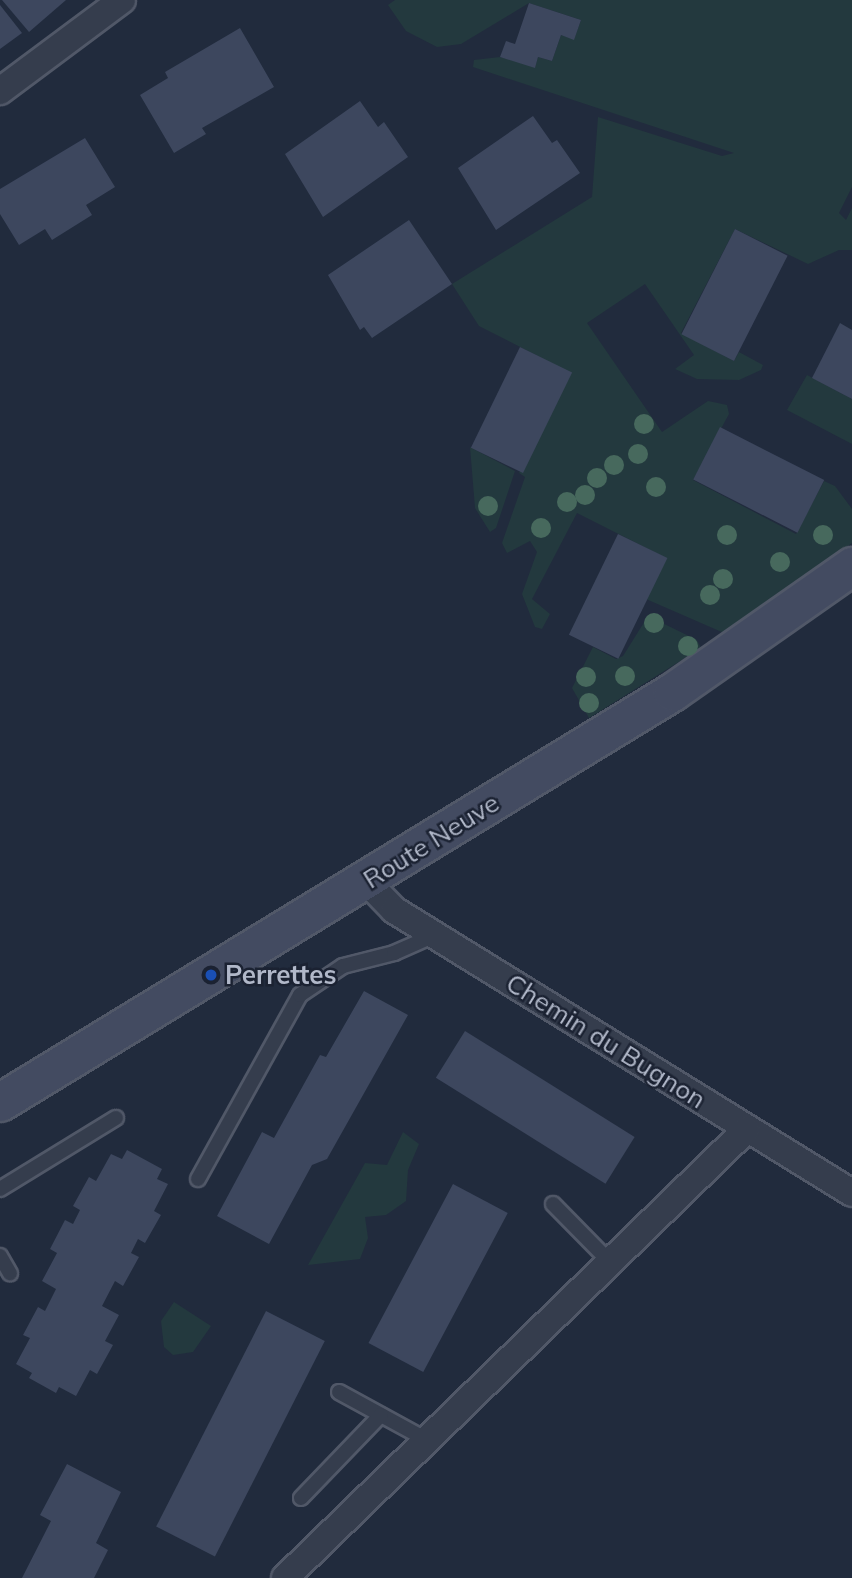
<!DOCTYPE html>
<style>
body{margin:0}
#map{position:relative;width:852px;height:1578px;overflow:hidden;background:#212b3d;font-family:Mulish,sans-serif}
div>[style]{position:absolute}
.green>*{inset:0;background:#23393e}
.building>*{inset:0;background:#3d475e;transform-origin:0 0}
.roads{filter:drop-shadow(2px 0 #515868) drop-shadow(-2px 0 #515868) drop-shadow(0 2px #515868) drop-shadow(0 -2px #515868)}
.lane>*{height:14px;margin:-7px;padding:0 7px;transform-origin:7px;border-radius:7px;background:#353d4d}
.street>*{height:26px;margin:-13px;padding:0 13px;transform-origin:13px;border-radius:13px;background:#353d4d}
.secondary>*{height:37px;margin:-18.5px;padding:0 18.5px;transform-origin:18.5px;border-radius:18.5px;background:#434b61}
.trees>*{width:20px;height:20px;margin:-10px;border-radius:50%;background:#47695d}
.dots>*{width:19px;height:19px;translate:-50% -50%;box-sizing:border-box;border:4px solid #1b2232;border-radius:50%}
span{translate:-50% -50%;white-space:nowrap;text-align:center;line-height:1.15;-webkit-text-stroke:5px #1b2232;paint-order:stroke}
.street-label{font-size:26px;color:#b1b8c9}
.poi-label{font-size:26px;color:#b1b8c9;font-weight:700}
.left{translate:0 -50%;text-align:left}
</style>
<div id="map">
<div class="green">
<div style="clip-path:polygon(395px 0,852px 0,852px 187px,839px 213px,846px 220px,852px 208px,852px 250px,839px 250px,808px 264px,735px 229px,681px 333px,734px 361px,739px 352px,763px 365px,761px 370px,739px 380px,697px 379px,675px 369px,694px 355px,645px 284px,587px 323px,662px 432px,708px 401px,727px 405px,729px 414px,693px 480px,796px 534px,824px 481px,835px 486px,852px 509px,852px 543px,724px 633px,646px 599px,666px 558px,577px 513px,532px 599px,550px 614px,542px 629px,535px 627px,522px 594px,537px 552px,530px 541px,507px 553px,502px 543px,525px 477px,519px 473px,571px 373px,479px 326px,452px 284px,592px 197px,598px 117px,722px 156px,734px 153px,473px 67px,474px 60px,500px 57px,535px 67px,538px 57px,552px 61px,561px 35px,574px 39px,581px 20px,529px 3px,461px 44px,437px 47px,406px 31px,388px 5px)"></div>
<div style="clip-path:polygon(807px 375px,852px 399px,852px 444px,787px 410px)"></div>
<div style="clip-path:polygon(470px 447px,515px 471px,496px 528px,490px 532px,475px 508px)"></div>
<div style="clip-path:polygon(648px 616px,697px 640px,701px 648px,589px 718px,572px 688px,593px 647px,616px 659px,623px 656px)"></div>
<div style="clip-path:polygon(403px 1132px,419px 1144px,408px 1170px,406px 1201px,386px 1215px,365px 1217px,368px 1238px,360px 1259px,308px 1265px,365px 1163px,387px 1165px)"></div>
<div style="clip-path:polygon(174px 1302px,211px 1326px,193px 1352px,173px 1355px,164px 1347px,161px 1321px)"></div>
</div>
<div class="building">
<div style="clip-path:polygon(2px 0,66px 0,29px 32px)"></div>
<div style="clip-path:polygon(529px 3px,581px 20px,574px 40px,561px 35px,552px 61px,538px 57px,535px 68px,500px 57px,506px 41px,515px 44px)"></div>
<div style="clip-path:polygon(0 5px,22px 33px,0 49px)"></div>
<div style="clip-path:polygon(240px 28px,274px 87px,202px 128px,206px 134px,174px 153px,140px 95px,168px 78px,165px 72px)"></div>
<div style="clip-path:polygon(360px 101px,378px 127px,384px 122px,408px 157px,323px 217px,285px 154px)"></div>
<div style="clip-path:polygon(533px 116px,552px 143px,557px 140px,580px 173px,496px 230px,458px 168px)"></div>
<div style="clip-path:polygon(85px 138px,115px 187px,86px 205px,92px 215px,52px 240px,45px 229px,19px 245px,0 214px,0 189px)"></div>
<div style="clip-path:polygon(409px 220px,452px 284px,372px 338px,364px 327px,360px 330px,328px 275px)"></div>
<div style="left:735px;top:229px;width:59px;height:118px;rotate:27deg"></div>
<div style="clip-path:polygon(840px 323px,852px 330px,852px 399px,812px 378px)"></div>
<div style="left:520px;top:347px;width:58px;height:112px;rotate:26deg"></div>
<div style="left:720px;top:427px;width:117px;height:59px;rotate:27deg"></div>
<div style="left:618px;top:534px;width:55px;height:112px;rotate:26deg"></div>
<div style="clip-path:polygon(364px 991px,408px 1015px,327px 1159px,312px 1165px,269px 1244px,217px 1216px,262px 1132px,274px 1138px,320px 1055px,326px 1057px)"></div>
<div style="left:465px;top:1031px;width:200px;height:55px;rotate:32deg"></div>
<div style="clip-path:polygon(127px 1150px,162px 1169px,157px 1179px,168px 1184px,154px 1211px,161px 1215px,145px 1243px,138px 1239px,131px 1253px,139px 1257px,123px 1286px,115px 1281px,102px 1306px,119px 1315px,105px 1341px,113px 1345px,97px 1374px,90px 1370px,76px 1396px,59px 1387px,56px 1393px,29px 1378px,32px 1373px,16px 1364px,30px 1338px,23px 1335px,38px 1307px,45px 1311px,56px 1289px,42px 1281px,57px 1253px,50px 1249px,65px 1220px,73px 1224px,80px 1210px,73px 1206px,89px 1177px,96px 1181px,111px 1154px,122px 1159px)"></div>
<div style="left:453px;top:1184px;width:62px;height:180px;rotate:28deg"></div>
<div style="left:266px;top:1311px;width:66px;height:242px;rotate:27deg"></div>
<div style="clip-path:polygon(67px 1464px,121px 1492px,96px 1543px,108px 1550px,94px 1578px,22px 1578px,51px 1521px,40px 1515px)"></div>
</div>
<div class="roads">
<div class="lane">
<div style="left:198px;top:1179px;width:210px;rotate:-61deg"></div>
<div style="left:300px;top:995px;width:52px;rotate:-34deg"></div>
<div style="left:343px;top:966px;width:53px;rotate:-14.3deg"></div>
<div style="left:394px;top:953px;width:45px;rotate:-23.7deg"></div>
<div style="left:0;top:1189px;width:136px;rotate:-31.5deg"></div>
<div style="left:553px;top:1204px;width:78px;rotate:45.5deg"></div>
<div style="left:0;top:1256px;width:20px;rotate:60deg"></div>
<div style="left:339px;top:1392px;width:100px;rotate:28.6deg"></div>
<div style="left:301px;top:1498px;width:115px;rotate:-46.1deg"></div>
</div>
<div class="street">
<div style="left:0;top:91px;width:152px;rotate:-36.7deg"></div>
<div style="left:367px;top:882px;width:39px;rotate:46deg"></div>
<div style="left:394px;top:910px;width:538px;rotate:31.71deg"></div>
<div style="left:285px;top:1578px;width:643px;rotate:-44.18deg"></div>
</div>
<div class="secondary">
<div style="left:0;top:1102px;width:787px;rotate:-31.39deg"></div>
<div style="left:672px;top:692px;width:220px;rotate:-35deg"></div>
</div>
</div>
<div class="trees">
<div style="left:644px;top:424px"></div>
<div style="left:638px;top:454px"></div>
<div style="left:614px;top:465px"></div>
<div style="left:597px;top:478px"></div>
<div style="left:656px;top:487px"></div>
<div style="left:585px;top:495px"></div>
<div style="left:567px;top:502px"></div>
<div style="left:488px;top:506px"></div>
<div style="left:541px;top:528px"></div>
<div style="left:727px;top:535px"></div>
<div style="left:823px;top:535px"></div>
<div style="left:780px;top:562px"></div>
<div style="left:723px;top:579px"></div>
<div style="left:710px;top:595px"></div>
<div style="left:654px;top:623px"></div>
<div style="left:688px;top:646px"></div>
<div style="left:625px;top:676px"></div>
<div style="left:586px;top:677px"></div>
<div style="left:589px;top:703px"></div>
</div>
<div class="dots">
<div style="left:211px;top:975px;background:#1a4fb4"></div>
</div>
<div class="street-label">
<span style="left:431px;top:841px;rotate:-32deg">Route Neuve</span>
<span style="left:606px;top:1041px;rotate:32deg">Chemin du Bugnon</span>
</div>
<div class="poi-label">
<span class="left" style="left:225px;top:975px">Perrettes</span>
</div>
</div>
